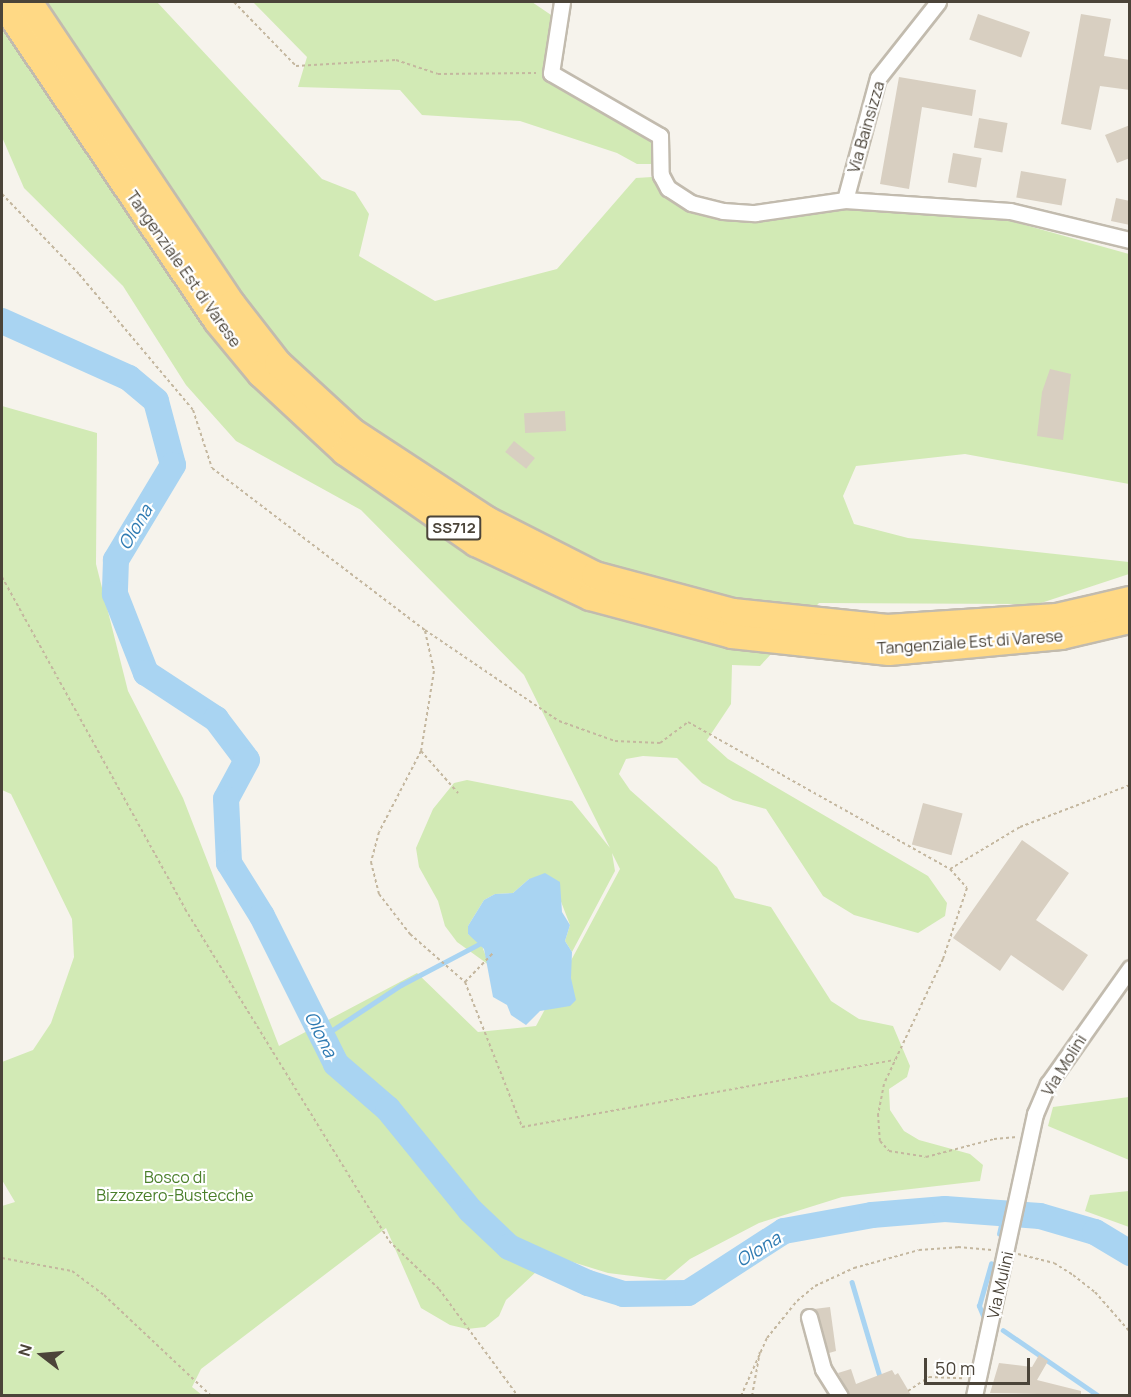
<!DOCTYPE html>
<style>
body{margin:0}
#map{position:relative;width:1131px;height:1397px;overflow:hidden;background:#f6f3ec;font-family:Manrope,sans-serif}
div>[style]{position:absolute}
.green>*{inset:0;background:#d2eab5}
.water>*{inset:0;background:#a9d4f2}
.stream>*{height:4.5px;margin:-2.25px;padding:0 2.25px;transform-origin:2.25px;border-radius:2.25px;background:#a9d4f2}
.river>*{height:26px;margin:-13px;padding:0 13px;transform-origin:13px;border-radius:13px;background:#a9d4f2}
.building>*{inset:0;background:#d8cfc1;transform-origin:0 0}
.path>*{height:2px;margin-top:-1px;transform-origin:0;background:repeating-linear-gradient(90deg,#c4b79f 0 3px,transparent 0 6px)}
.roads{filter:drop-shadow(2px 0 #c2bbae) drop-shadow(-2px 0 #c2bbae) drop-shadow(0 2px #c2bbae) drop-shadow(0 -2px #c2bbae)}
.minor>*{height:15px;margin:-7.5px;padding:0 7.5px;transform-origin:7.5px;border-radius:7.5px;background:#fff}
.trunk>*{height:26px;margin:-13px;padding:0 13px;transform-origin:13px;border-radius:13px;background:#ffd985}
span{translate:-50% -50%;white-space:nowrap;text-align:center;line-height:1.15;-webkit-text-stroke:4.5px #fff;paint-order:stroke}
.shield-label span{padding:2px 4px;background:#fff;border:2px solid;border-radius:4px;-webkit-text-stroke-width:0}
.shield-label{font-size:15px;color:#4b4439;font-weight:700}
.street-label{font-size:16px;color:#4b4439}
.park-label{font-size:16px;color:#4a7f2a}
.water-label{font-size:18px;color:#2e7ab2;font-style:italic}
.frame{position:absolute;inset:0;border:3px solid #4b4439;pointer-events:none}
.north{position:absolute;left:12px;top:1325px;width:60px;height:60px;-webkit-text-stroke:4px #fff;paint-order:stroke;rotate:286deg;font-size:16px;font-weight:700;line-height:24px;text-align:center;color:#4b4439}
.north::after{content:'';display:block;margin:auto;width:21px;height:27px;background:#4b4439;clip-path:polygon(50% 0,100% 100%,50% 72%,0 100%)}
.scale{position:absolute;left:924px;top:1358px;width:106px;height:27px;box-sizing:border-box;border:3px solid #4b4439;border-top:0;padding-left:8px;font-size:18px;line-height:21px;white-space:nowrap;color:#4b4439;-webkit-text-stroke:4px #fff;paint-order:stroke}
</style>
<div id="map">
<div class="green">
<div style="clip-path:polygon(2px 2px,157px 2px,322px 179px,355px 192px,369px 214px,359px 256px,435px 301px,557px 269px,636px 178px,652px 177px,662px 190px,689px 206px,850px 206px,1011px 221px,1129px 254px,1129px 484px,965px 454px,856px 466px,843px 496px,854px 524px,908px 538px,1129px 562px,1129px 574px,1038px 604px,819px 603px,760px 666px,732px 665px,731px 704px,707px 740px,728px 759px,928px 876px,947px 903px,945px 916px,918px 933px,854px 915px,823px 896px,766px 809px,733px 800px,702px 783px,677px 758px,643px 756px,626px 759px,619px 774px,630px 790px,717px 867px,735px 898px,771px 907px,831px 1001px,859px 1019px,893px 1026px,910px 1066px,907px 1077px,889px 1089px,890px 1110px,904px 1131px,919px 1140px,970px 1154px,983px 1165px,980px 1181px,842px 1197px,759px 1223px,690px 1259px,665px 1280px,608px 1273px,553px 1256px,506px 1300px,499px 1316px,485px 1327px,467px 1329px,450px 1325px,421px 1308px,386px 1228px,201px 1369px,192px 1387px,202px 1395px,2px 1396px,2px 1206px,15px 1202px,2px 1180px,2px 1062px,33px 1050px,51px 1023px,74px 957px,72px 919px,11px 794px,2px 790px,2px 406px,97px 433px,96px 564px,128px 691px,183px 798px,279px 1046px,417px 973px,478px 1032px,536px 1026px,620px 869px,612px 853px,615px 871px,572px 952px,565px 941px,570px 925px,560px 899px,529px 879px,513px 893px,495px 894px,484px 900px,468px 926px,468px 934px,481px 943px,489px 965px,457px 942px,445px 926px,438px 901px,419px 867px,416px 848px,433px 809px,454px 783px,467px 780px,572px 801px,610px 848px,524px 675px,361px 510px,236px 441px,186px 385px,123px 286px,24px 188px,2px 137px)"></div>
<div style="clip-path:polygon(253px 2px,532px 2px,554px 17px,547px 63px,549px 82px,652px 138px,652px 164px,637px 164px,617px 153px,520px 121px,422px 115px,400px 90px,298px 87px,307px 57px)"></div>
<div style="clip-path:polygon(1129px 1097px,1129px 1160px,1048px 1126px,1053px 1107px)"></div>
<div style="clip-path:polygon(1129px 1191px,1129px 1227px,1085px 1211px,1090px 1195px)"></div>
</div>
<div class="water">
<div style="clip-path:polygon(545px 873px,560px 882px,562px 912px,570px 925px,565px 941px,572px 952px,571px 978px,576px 1000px,570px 1006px,540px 1011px,526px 1025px,511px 1015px,507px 1005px,493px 997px,484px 949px,468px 934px,468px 926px,484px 900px,495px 894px,513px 893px,529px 879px)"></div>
</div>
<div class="stream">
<div style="left:322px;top:1037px;width:95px;rotate:-33.4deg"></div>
<div style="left:401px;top:985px;width:90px;rotate:-27.7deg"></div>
<div style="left:999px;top:1234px;width:22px;rotate:-77deg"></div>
<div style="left:852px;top:1282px;width:102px;rotate:73.5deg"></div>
<div style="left:984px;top:1318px;width:13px;rotate:-113deg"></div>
<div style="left:979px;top:1306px;width:44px;rotate:-74.1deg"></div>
<div style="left:1003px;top:1330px;width:116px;rotate:34.5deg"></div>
</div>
<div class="river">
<div style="left:2px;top:321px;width:139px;rotate:24.2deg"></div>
<div style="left:129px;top:378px;width:35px;rotate:40deg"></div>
<div style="left:156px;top:401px;width:66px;rotate:75.1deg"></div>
<div style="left:173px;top:465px;width:111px;rotate:121deg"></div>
<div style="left:116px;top:560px;width:34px;rotate:92deg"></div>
<div style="left:115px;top:594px;width:85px;rotate:68.6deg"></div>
<div style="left:146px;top:673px;width:84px;rotate:33.3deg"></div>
<div style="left:216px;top:719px;width:51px;rotate:52.9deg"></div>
<div style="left:247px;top:760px;width:44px;rotate:118.3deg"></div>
<div style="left:226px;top:799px;width:64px;rotate:87.3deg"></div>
<div style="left:229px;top:863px;width:62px;rotate:58.1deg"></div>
<div style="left:262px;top:916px;width:165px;rotate:63.4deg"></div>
<div style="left:336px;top:1064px;width:69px;rotate:40.9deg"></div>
<div style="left:388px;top:1109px;width:130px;rotate:50.9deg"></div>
<div style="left:470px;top:1210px;width:54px;rotate:43.5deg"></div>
<div style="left:509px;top:1247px;width:87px;rotate:24.5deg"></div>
<div style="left:588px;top:1283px;width:37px;rotate:17deg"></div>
<div style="left:623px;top:1294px;width:65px;rotate:-0.9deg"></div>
<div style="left:688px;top:1293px;width:114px;rotate:-32.9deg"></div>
<div style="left:784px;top:1231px;width:89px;rotate:-10.3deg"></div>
<div style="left:872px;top:1215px;width:73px;rotate:-4.7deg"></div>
<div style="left:945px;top:1209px;width:95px;rotate:4.2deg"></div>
<div style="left:1040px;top:1216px;width:57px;rotate:16.2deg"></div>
<div style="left:1095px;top:1232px;width:41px;rotate:31deg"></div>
</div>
<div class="building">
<div style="left:978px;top:14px;width:55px;height:27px;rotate:19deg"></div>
<div style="clip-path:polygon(1081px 14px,1111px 19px,1104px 56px,1130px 60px,1130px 90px,1100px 86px,1091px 130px,1061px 124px)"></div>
<div style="clip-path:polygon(899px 77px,976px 90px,972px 116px,922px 107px,909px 189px,880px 184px)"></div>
<div style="left:979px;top:118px;width:29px;height:30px;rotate:10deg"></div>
<div style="clip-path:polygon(1130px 125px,1130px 158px,1117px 163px,1105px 135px)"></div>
<div style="left:953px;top:153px;width:29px;height:30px;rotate:10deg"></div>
<div style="left:1021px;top:171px;width:46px;height:27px;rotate:10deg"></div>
<div style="clip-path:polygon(1116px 198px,1130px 201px,1130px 225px,1111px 221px)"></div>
<div style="clip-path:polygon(1050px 369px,1071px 374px,1063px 440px,1037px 436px,1042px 392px)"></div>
<div style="left:565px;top:411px;width:20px;height:41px;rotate:87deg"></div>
<div style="left:514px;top:441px;width:27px;height:14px;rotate:39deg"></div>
<div style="left:923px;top:803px;width:41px;height:43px;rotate:15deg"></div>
<div style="clip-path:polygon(1022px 840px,1069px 873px,1036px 920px,1088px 955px,1063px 991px,1011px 955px,1000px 971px,953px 938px)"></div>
<div style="clip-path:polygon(830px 1307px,836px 1351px,829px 1353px,814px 1309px)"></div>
<div style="clip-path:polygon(1039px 1355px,1048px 1361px,1037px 1380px,1081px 1391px,1081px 1395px,990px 1393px,999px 1363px,1032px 1367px)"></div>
<div style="clip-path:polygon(851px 1369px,856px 1384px,892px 1370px,895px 1375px,898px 1373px,911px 1395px,850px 1395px,838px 1373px)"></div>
</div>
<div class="path">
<div style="left:234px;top:2px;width:89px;rotate:45.9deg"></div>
<div style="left:296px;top:66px;width:100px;rotate:-3.4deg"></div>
<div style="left:396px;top:60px;width:44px;rotate:18.4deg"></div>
<div style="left:438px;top:74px;width:98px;rotate:-0.6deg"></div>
<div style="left:2px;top:194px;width:111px;rotate:46.1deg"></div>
<div style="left:79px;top:274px;width:177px;rotate:50deg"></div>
<div style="left:193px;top:410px;width:61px;rotate:71.9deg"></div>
<div style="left:212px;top:468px;width:268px;rotate:37.3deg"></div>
<div style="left:425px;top:630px;width:162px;rotate:34.2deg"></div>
<div style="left:559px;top:721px;width:59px;rotate:19.7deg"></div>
<div style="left:615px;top:741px;width:45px;rotate:2.5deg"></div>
<div style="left:660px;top:743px;width:35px;rotate:-37deg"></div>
<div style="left:688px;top:722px;width:300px;rotate:29.3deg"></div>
<div style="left:950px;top:869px;width:82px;rotate:-31deg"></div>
<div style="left:1020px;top:827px;width:118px;rotate:-20.9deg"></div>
<div style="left:2px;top:577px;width:379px;rotate:61.1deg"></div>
<div style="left:185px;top:909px;width:390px;rotate:58.4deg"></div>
<div style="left:389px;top:1241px;width:69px;rotate:43.8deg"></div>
<div style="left:439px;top:1289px;width:133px;rotate:53.6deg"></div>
<div style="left:425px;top:631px;width:41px;rotate:77.3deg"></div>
<div style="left:434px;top:671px;width:81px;rotate:99.2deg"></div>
<div style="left:421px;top:751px;width:91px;rotate:117.4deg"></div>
<div style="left:379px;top:832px;width:31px;rotate:105deg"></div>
<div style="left:371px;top:862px;width:33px;rotate:76deg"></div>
<div style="left:379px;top:894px;width:51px;rotate:52.2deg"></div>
<div style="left:410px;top:934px;width:73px;rotate:41.1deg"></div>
<div style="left:465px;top:982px;width:156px;rotate:68.5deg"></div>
<div style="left:522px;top:1127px;width:379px;rotate:-10.2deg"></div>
<div style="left:421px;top:751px;width:56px;rotate:48.6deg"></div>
<div style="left:950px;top:869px;width:25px;rotate:48deg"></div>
<div style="left:967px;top:888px;width:75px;rotate:108.7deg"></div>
<div style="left:943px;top:959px;width:138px;rotate:115.3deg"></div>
<div style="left:884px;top:1084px;width:31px;rotate:101deg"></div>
<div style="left:878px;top:1114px;width:27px;rotate:86deg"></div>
<div style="left:880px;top:1141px;width:13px;rotate:48deg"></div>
<div style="left:889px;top:1151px;width:37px;rotate:9deg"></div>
<div style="left:926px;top:1157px;width:70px;rotate:-14.8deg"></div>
<div style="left:994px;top:1139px;width:23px;rotate:-5deg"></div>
<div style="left:465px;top:982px;width:40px;rotate:-46deg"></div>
<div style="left:1018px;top:1254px;width:37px;rotate:14deg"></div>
<div style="left:1054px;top:1263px;width:22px;rotate:32deg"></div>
<div style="left:1073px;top:1275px;width:28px;rotate:38deg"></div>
<div style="left:1095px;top:1292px;width:53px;rotate:48.8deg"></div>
<div style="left:2px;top:1258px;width:71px;rotate:10.5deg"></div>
<div style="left:72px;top:1271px;width:40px;rotate:37deg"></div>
<div style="left:104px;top:1295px;width:147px;rotate:43.3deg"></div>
<div style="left:908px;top:1391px;width:25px;rotate:-34deg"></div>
<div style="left:929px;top:1377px;width:34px;rotate:2deg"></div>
<div style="left:741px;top:1396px;width:64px;rotate:-65.9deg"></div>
<div style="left:767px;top:1338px;width:48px;rotate:-51deg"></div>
<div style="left:797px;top:1301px;width:23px;rotate:-40deg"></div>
<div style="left:815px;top:1286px;width:43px;rotate:-24.8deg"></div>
<div style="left:854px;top:1268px;width:67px;rotate:-15.5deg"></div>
<div style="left:919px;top:1250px;width:39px;rotate:-4deg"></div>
<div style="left:958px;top:1247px;width:34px;rotate:5deg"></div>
<div style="left:752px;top:1396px;width:46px;rotate:-79.9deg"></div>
</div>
<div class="roads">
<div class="minor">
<div style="left:562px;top:2px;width:72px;rotate:98.8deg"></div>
<div style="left:551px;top:73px;width:126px;rotate:30deg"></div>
<div style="left:660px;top:136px;width:39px;rotate:89deg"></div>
<div style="left:661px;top:175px;width:15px;rotate:62deg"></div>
<div style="left:668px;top:188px;width:27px;rotate:33deg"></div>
<div style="left:691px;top:203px;width:33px;rotate:14deg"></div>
<div style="left:723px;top:211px;width:32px;rotate:4deg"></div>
<div style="left:755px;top:213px;width:91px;rotate:-8.2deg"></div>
<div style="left:845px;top:200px;width:165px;rotate:3.8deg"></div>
<div style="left:1010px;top:211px;width:123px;rotate:13.6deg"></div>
<div style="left:845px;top:200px;width:126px;rotate:-74.9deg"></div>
<div style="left:878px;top:78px;width:97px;rotate:-51.7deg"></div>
<div style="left:809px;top:1317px;width:54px;rotate:74.9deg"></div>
<div style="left:823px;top:1369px;width:32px;rotate:58deg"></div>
<div style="left:974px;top:1396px;width:289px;rotate:-77.8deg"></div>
<div style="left:1035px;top:1114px;width:33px;rotate:-67deg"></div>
<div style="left:1048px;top:1084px;width:142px;rotate:-54.7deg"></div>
</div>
<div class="trunk">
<div style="left:2px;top:2px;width:385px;rotate:56deg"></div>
<div style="left:217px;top:321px;width:69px;rotate:50.3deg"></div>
<div style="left:261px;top:374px;width:115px;rotate:42.9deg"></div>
<div style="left:345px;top:452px;width:160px;rotate:34.8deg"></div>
<div style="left:476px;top:543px;width:126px;rotate:25.3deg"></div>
<div style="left:590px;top:597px;width:147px;rotate:15deg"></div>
<div style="left:732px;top:635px;width:158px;rotate:6.2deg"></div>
<div style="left:889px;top:652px;width:173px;rotate:-5.3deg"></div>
<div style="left:1061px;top:636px;width:71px;rotate:-13.1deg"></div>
<div style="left:29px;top:2px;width:364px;rotate:56.1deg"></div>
<div style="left:232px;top:304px;width:75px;rotate:52.1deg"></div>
<div style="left:278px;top:363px;width:102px;rotate:42.6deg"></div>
<div style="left:353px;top:432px;width:160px;rotate:33.3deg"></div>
<div style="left:487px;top:520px;width:121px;rotate:27deg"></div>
<div style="left:595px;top:575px;width:143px;rotate:15deg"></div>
<div style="left:733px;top:612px;width:155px;rotate:5.9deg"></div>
<div style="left:887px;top:628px;width:170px;rotate:-3.7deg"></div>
<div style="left:1057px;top:617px;width:75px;rotate:-13.1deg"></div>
</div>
</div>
<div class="shield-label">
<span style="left:454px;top:528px">SS712</span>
</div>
<div class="street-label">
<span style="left:866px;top:127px;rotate:-74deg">Via Bainsizza</span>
<span style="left:184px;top:269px;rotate:55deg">Tangenziale Est di Varese</span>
<span style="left:970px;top:642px;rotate:-4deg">Tangenziale Est di Varese</span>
<span style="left:1064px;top:1065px;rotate:-58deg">Via Molini</span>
<span style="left:1000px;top:1285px;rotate:-77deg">Via Mulini</span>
</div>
<div class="park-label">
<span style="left:175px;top:1186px">Bosco di<br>Bizzozero-Bustecche</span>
</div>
<div class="water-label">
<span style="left:135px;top:527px;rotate:-59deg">Olona</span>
<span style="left:321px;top:1034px;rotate:63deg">Olona</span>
<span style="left:758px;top:1249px;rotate:-32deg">Olona</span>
</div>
<div class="frame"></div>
<div class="north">N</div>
<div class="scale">50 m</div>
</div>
